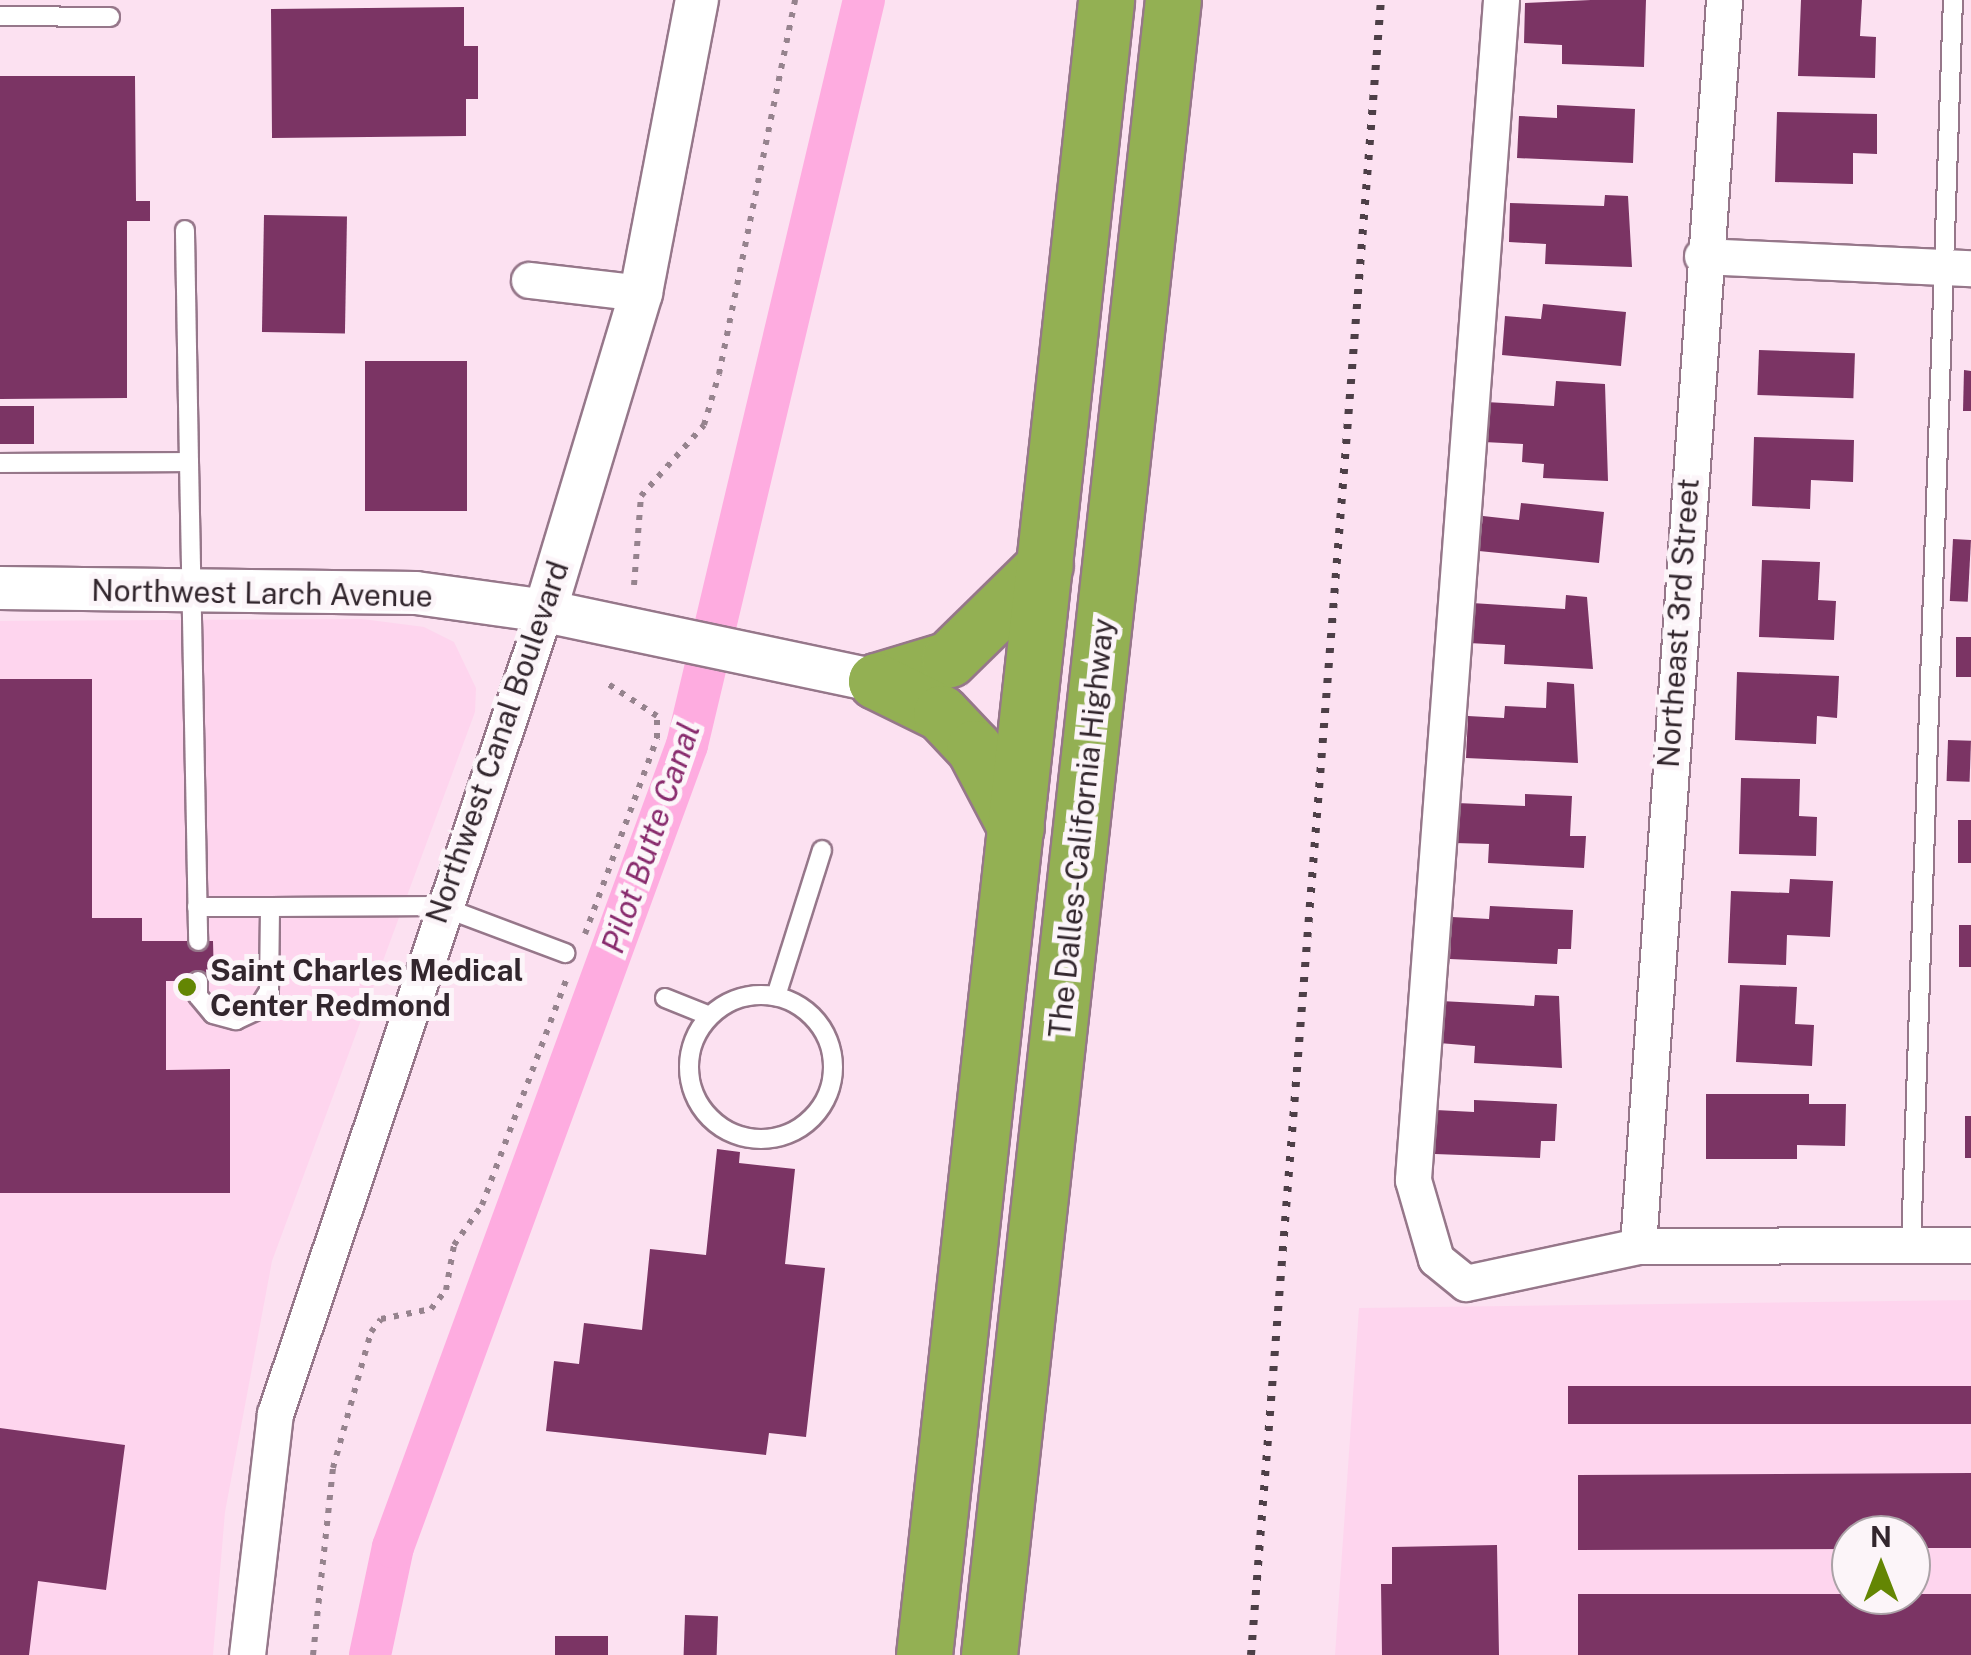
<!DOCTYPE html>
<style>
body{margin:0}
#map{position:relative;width:1971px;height:1655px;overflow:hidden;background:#fce1f1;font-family:"Public Sans",sans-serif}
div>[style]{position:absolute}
.built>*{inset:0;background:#fed5ee}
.canal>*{height:42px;margin:-21px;padding:0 21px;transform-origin:21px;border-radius:21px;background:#feace0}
.building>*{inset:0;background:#7b3464;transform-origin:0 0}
.path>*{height:6px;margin-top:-3px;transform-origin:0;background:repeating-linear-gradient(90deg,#96838e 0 5px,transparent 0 13px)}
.roads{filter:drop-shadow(2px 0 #96778a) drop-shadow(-2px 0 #96778a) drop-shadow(0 2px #96778a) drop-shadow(0 -2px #96778a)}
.service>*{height:18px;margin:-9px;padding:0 9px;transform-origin:9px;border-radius:9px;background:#fff}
.service>.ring{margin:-9px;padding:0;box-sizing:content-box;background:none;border:18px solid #fff;border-radius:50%}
.minor>*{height:35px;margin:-17.5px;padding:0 17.5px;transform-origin:17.5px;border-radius:17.5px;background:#fff}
.tertiary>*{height:42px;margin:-21px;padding:0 21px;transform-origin:21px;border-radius:21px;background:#fff}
.trunk>*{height:55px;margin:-27.5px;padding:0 27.5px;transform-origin:27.5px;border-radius:27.5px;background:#93b053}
.rail>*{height:8px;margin-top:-4px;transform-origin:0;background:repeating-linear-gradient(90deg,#4d3f47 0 5px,transparent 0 15px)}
.dots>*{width:28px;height:28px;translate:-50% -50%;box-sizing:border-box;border:5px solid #fcf5f9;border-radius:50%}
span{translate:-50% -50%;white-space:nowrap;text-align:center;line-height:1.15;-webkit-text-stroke:10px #fcf5f9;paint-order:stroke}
.street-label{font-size:30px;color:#32262d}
.poi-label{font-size:30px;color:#32262d;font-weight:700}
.left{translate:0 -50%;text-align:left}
.water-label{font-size:32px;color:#882b6d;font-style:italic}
.north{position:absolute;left:1831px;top:1515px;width:100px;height:100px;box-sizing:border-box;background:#fcf5f9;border:2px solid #aba2a7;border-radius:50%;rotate:0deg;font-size:28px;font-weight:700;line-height:40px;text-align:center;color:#32262d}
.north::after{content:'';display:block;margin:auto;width:35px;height:45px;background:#648603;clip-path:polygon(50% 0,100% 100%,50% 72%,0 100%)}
</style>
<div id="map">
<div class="built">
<div style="clip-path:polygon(362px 619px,424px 627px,454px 642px,476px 688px,475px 712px,272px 1261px,225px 1512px,213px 1655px,0 1655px,0 621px)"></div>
<div style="clip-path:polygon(evenodd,1971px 1300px,1971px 1655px,1335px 1655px,1359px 1308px,1971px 1300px,1851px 1535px,1911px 1535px,1911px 1595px,1851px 1595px,1851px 1535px)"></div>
</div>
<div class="canal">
<div style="left:370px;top:1655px;width:110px;rotate:-78deg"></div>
<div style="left:393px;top:1547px;width:854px;rotate:-69.87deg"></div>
<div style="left:687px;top:745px;width:766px;rotate:-76.64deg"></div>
</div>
<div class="building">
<div style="clip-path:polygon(1591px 0,1646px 0,1644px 67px,1562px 64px,1562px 45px,1524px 43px,1525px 3px)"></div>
<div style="clip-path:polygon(1801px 0,1862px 0,1860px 36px,1876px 37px,1875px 78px,1798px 76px)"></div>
<div style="clip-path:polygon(464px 7px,464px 46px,478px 46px,478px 99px,466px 99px,466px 136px,272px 138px,271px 9px)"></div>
<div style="clip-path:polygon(0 76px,135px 76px,136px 201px,150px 201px,150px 221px,127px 221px,127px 398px,0 399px)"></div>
<div style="clip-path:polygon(1557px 105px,1635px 109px,1633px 163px,1517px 158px,1519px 116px,1557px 118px)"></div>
<div style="clip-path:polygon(1777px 112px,1877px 114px,1877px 154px,1853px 153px,1853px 184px,1775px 182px)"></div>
<div style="clip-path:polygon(1605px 195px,1628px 196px,1632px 267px,1545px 264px,1546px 244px,1509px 242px,1510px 203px,1604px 206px)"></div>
<div style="left:264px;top:215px;width:83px;height:117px;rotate:1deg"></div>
<div style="clip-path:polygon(1543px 304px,1626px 312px,1621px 366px,1502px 355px,1505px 316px,1541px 319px)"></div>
<div style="left:1759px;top:350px;width:96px;height:45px;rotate:2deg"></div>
<div style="left:365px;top:361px;width:102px;height:150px"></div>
<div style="clip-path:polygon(1964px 370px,1971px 371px,1971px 411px,1963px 411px)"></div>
<div style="clip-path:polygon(1556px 381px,1605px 384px,1608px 481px,1543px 478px,1544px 464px,1522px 462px,1523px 444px,1484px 442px,1486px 402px,1554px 406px)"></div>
<div style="left:0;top:406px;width:34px;height:38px"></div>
<div style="clip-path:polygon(1754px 437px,1854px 440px,1853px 482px,1811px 480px,1810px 509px,1752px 506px)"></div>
<div style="clip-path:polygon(1521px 503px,1604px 512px,1599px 563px,1479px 551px,1483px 516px,1519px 520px)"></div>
<div style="left:1953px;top:539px;width:18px;height:62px;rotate:3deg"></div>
<div style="clip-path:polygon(1762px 560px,1820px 562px,1818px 600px,1836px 601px,1834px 640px,1759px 637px)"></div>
<div style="clip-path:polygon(1566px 595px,1587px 597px,1593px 669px,1504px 664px,1505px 645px,1469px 643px,1472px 603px,1565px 609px)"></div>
<div style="left:1956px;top:637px;width:15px;height:40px"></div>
<div style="clip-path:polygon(1737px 672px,1839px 676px,1837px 718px,1817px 716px,1816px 744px,1735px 740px)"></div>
<div style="clip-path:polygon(0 679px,92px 679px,92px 918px,142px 918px,142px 941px,213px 941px,214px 981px,166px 981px,166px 1070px,230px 1069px,230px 1193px,0 1193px)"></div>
<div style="clip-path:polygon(1547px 682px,1574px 684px,1578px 763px,1466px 758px,1468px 716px,1504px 718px,1505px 706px,1546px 708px)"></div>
<div style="left:1948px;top:740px;width:23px;height:41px;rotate:2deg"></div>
<div style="clip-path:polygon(1741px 778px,1800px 779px,1799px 816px,1817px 817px,1816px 856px,1739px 854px)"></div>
<div style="clip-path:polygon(1525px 794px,1572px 796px,1570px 836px,1586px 836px,1584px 868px,1488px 863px,1489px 844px,1455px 843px,1457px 803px,1525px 806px)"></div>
<div style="left:1958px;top:820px;width:13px;height:43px"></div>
<div style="clip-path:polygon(1790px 879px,1833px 881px,1830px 937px,1787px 935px,1786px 965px,1728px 963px,1731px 891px,1789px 893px)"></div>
<div style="clip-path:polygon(1490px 906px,1573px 910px,1571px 949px,1558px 949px,1557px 964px,1450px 959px,1452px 917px,1489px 919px)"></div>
<div style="left:1959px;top:925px;width:12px;height:42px"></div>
<div style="clip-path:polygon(1740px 985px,1797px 987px,1795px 1024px,1814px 1025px,1812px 1066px,1736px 1062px)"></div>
<div style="clip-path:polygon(1535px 995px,1559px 996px,1562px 1068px,1474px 1063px,1475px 1046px,1439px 1043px,1441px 1001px,1534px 1006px)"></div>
<div style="clip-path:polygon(1706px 1094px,1809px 1094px,1809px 1104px,1846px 1104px,1845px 1146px,1797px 1145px,1797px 1159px,1706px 1159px)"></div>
<div style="clip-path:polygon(1474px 1100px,1557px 1104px,1555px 1141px,1541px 1141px,1540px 1158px,1435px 1154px,1436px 1110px,1474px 1112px)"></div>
<div style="left:1965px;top:1116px;width:6px;height:42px"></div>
<div style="clip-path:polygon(717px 1149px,740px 1152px,739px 1163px,795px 1169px,785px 1264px,825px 1268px,806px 1437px,769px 1433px,766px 1455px,546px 1431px,554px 1361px,579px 1364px,584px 1323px,642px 1330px,650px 1249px,706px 1255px)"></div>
<div style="left:1971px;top:1386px;width:38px;height:403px;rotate:90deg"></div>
<div style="clip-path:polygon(0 1428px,125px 1445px,106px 1590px,38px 1581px,29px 1655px,0 1655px)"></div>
<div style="clip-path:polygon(1971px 1473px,1971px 1548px,1911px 1548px,1911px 1535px,1851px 1535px,1851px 1549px,1578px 1550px,1578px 1475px)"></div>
<div style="clip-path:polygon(1497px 1545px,1499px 1655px,1382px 1655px,1381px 1584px,1392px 1584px,1392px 1547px)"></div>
<div style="left:1971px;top:1594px;width:61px;height:393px;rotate:90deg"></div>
<div style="left:685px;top:1615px;width:33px;height:40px;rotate:2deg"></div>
<div style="left:555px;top:1636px;width:53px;height:19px"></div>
</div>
<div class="path">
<div style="left:634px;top:585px;width:89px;rotate:-85.5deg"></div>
<div style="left:641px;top:496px;width:95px;rotate:-48.4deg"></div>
<div style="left:704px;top:425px;width:53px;rotate:-73.6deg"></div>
<div style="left:719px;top:374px;width:382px;rotate:-78.5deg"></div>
<div style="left:585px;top:934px;width:209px;rotate:-69.8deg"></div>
<div style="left:657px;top:738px;width:22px;rotate:-90deg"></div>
<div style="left:657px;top:716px;width:62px;rotate:-146.8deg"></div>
<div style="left:313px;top:1655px;width:188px;rotate:-83.9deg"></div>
<div style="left:333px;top:1468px;width:141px;rotate:-74.4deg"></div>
<div style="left:371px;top:1332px;width:16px;rotate:-52deg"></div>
<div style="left:381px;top:1319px;width:51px;rotate:-11.3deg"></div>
<div style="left:431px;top:1309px;width:24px;rotate:-52deg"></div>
<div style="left:446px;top:1290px;width:46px;rotate:-79.9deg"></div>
<div style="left:454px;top:1245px;width:49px;rotate:-55deg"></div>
<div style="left:482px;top:1205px;width:242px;rotate:-69.5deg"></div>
</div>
<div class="roads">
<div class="service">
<div style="left:0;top:16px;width:110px;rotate:0.5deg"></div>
<div style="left:189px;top:462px;width:479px;rotate:88.9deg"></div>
<div style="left:0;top:463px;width:189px;rotate:-0.3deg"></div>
<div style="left:189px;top:462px;width:232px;rotate:-91deg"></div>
<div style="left:197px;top:907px;width:73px"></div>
<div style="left:198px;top:981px;width:15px;rotate:90deg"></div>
<div style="left:198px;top:996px;width:23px;rotate:50deg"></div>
<div style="left:213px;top:1014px;width:24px;rotate:15deg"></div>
<div style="left:236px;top:1020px;width:23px;rotate:-25deg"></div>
<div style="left:257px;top:1010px;width:22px;rotate:-58deg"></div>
<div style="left:269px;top:991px;width:84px;rotate:-89.3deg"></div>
<div style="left:270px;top:907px;width:170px;rotate:-0.3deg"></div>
<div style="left:440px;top:906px;width:134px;rotate:20.6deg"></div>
<div class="ring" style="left:689px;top:995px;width:126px;height:126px"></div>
<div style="left:776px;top:996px;width:153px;rotate:-72.5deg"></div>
<div style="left:665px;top:998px;width:48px;rotate:21.8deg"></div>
<div style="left:1911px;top:1245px;width:1246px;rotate:-88.07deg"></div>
</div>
<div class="minor">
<div style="left:1501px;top:0;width:1183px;rotate:94.27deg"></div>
<div style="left:1413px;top:1180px;width:82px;rotate:73.8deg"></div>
<div style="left:1436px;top:1259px;width:38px;rotate:39deg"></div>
<div style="left:1466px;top:1283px;width:176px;rotate:-12.1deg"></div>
<div style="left:1638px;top:1246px;width:333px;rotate:-0.2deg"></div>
<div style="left:1702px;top:256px;width:269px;rotate:2.6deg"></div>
<div style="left:529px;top:280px;width:113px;rotate:6.6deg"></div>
<div style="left:1638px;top:1246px;width:1249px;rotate:-86.05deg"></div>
<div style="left:247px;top:1655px;width:243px;rotate:-83.4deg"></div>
<div style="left:275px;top:1414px;width:847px;rotate:-71.42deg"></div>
</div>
<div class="tertiary">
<div style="left:0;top:588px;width:416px;rotate:0.7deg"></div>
<div style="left:416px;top:593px;width:130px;rotate:7.9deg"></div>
<div style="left:545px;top:611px;width:338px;rotate:11.9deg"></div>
<div style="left:545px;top:611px;width:332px;rotate:-73.2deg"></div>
<div style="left:641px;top:293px;width:298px;rotate:-79.2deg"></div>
</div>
<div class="trunk">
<div style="left:876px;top:681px;width:76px;rotate:-16.8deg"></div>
<div style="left:949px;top:659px;width:134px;rotate:-44.4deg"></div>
<div style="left:876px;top:681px;width:72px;rotate:26.2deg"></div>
<div style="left:941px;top:713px;width:48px;rotate:46.7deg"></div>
<div style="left:974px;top:748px;width:90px;rotate:62.3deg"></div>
<div style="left:924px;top:1655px;width:1665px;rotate:-83.72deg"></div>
<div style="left:989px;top:1655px;width:1665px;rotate:-83.66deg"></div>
</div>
</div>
<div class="rail">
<div style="left:1251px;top:1655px;width:1660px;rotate:-85.51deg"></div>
</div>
<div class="dots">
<div style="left:187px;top:987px;background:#648603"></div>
</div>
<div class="street-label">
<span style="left:262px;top:593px;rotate:1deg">Northwest Larch Avenue</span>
<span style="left:1678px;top:623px;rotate:-86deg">Northeast 3rd Street</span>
<span style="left:497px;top:742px;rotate:-71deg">Northwest Canal Boulevard</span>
<span style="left:1081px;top:828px;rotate:-84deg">The Dalles-California Highway</span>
</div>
<div class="poi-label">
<span class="left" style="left:210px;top:987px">Saint Charles Medical<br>Center Redmond</span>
</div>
<div class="water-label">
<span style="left:651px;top:838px;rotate:-71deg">Pilot Butte Canal</span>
</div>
<div class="north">N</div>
</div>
